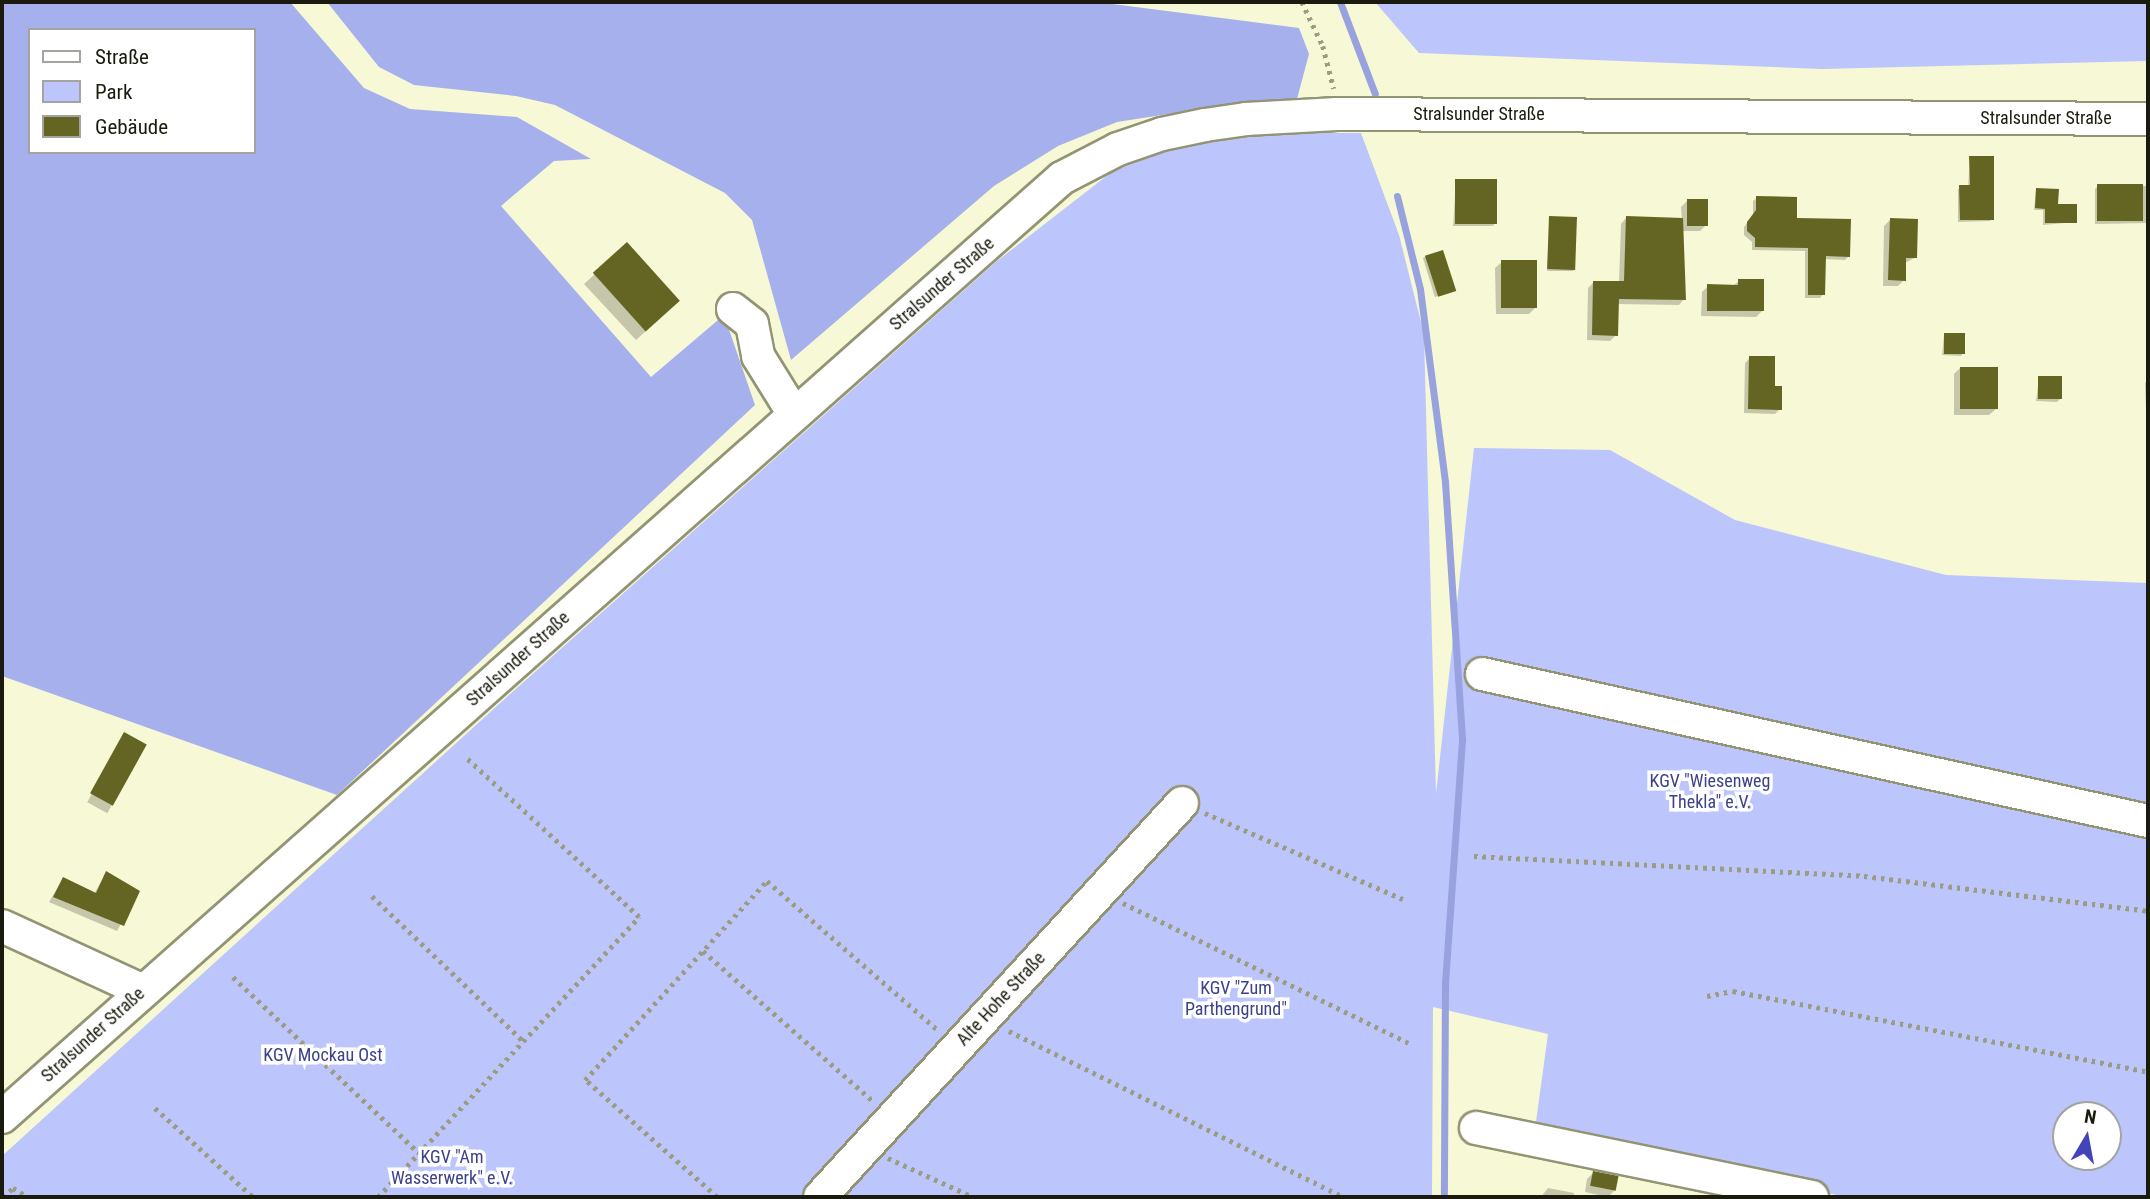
<!DOCTYPE html>
<html>
<head>
<meta charset="utf-8">
<style>
	body { margin:0 }
	#map { position:relative; width:2150px; height:1199px; overflow:hidden; background:#f7f8d5; font-family:"Roboto Condensed",sans-serif }
	div>[style] { position:absolute }
	.green>* { inset:0; background:#bcc6fc }
	.forest>* { inset:0; background:#a6b0ed }
	.shadow>* { inset:0; background:#0003; transform-origin:0 0 }
	.stream>* { height:7px; margin:-3.5px; padding:0 3.5px; transform-origin:3.5px; border-radius:3.5px; background:#98a2de }
	.building>* { inset:0; background:#646522; transform-origin:0 0 }
	.path>* { height:4.5px; margin-top:-2.25px; transform-origin:0; background:repeating-linear-gradient(90deg,#9b9c82 0 3.5px,transparent 0 8.5px) }
	.roads { filter:drop-shadow(2px 0 #929473) drop-shadow(-2px 0 #929473) drop-shadow(0 2px #929473) drop-shadow(0 -2px #929473) }
	.minor>* { height:32px; margin:-16px; padding:0 16px; transform-origin:16px; border-radius:16px; background:#fff }
	span { translate:-50% -50%; white-space:nowrap; text-align:center; line-height:1.15; -webkit-text-stroke:7px #fff; paint-order:stroke }
	.street-label { font-size:18px; color:#1a1b0e }
	.park-label { font-size:18px; color:#3c428a }
	.frame { position:absolute; inset:0; border:4px solid #1a1b0e; pointer-events:none }
	.legend { position:absolute; left:28px; top:28px; width:228px; height:126px; box-sizing:border-box; background:#fff; border:2px solid #a3a49f; margin:0; padding:9px 12px; list-style:none; font-size:21px; color:#1a1b0e }
	.legend li { display:flex; align-items:center; gap:14px; height:35px }
	.legend b { width:35px; border:2px solid #a3a49f }
	.north { position:absolute; left:2052px; top:1101px; width:70px; height:70px; box-sizing:border-box; background:#fff; border:2px solid #a3a49f; border-radius:50%; rotate:10deg; font-size:19px; font-weight:700; line-height:28px; text-align:center; color:#1a1b0e }
	.north::after { content:''; display:block; margin:auto; width:24px; height:32px; background:#4344b9; clip-path:polygon(50% 0,100% 100%,50% 72%,0 100%) }
</style>
</head>
<body>
<div id="map">
	<div class="green">
		<i style="clip-path:polygon(1375px 2px,2148px 2px,2148px 61px,1822px 69px,1419px 53px)"></i>
		<i style="clip-path:polygon(evenodd,1287px 133px,1361px 133px,1399px 235px,1424px 334px,1436px 794px,1474px 448px,1610px 450px,1735px 520px,1946px 575px,2148px 583px,2148px 1197px,1846px 1197px,1535px 1129px,1548px 1034px,1433px 1007px,1432px 1197px,2px 1197px,2px 1156px,509px 695px,997px 261px,1113px 171px,1158px 154px,1206px 142px,1287px 133px,2066px 1115px,2108px 1115px,2108px 1157px,2066px 1157px,2066px 1115px)"></i>
	</div>
	<div class="forest">
		<i style="clip-path:polygon(evenodd,2px 2px,290px 2px,364px 88px,410px 109px,517px 117px,591px 159px,554px 161px,501px 206px,651px 377px,724px 315px,755px 405px,337px 795px,2px 676px,2px 2px,30px 30px,254px 30px,254px 152px,30px 152px,30px 30px)"></i>
		<i style="clip-path:polygon(327px 2px,1097px 2px,1299px 28px,1309px 54px,1297px 99px,1252px 101px,1117px 122px,1058px 146px,994px 186px,791px 360px,752px 220px,725px 193px,555px 105px,516px 96px,414px 85px,379px 67px)"></i>
	</div>
	<div class="shadow">
		<i style="clip-path:polygon(1970px 158px,1992px 219px,1990px 221px,1958px 222px,1958px 189px,1968px 187px)"></i>
		<i style="clip-path:polygon(1456px 181px,1495px 223px,1493px 226px,1453px 226px)"></i>
		<i style="clip-path:polygon(2098px 186px,2148px 186px,2148px 223px,2095px 224px,2095px 189px)"></i>
		<i style="clip-path:polygon(2036px 190px,2057px 206px,2075px 222px,2043px 225px,2043px 210px,2034px 210px)"></i>
		<i style="clip-path:polygon(1757px 198px,1849px 256px,1845px 260px,1824px 259px,1823px 294px,1820px 298px,1805px 298px,1805px 251px,1752px 250px,1752px 242px,1744px 235px,1744px 227px,1753px 215px,1753px 201px)"></i>
		<i style="clip-path:polygon(1687px 201px,1706px 225px,1700px 231px,1682px 231px,1684px 299px,1679px 305px,1617px 304px,1616px 335px,1610px 341px,1587px 340px,1588px 288px,1594px 282px,1619px 283px,1621px 224px,1626px 218px,1682px 220px,1681px 207px)"></i>
		<i style="clip-path:polygon(1550px 218px,1575px 268px,1573px 271px,1547px 271px)"></i>
		<i style="clip-path:polygon(1890px 220px,1916px 257px,1905px 263px,1904px 280px,1898px 286px,1883px 286px,1884px 226px)"></i>
		<i style="clip-path:polygon(627px 245px,669px 310px,636px 340px,584px 284px)"></i>
		<i style="left:1442px;top:252px;width:41px;height:20px;rotate:73deg"></i>
		<i style="clip-path:polygon(1502px 262px,1535px 308px,1529px 314px,1496px 314px,1495px 268px)"></i>
		<i style="clip-path:polygon(1739px 281px,1762px 311px,1756px 317px,1701px 316px,1702px 292px,1708px 286px,1733px 286px)"></i>
		<i style="clip-path:polygon(1944px 335px,1963px 353px,1961px 356px,1942px 355px)"></i>
		<i style="clip-path:polygon(1750px 358px,1773px 387px,1780px 409px,1775px 414px,1744px 413px,1745px 363px)"></i>
		<i style="clip-path:polygon(1960px 368px,1996px 409px,1989px 415px,1954px 415px,1954px 374px)"></i>
		<i style="clip-path:polygon(2039px 378px,2060px 399px,2057px 402px,2036px 401px)"></i>
		<i style="clip-path:polygon(2148px 380px,2148px 465px,2145px 383px)"></i>
		<i style="left:125px;top:734px;width:23px;height:78px;rotate:29deg"></i>
		<i style="clip-path:polygon(106px 873px,138px 892px,117px 931px,49px 902px,63px 879px,94px 894px)"></i>
		<i style="clip-path:polygon(1593px 1173px,1614px 1191px,1608px 1197px,1585px 1192px,1587px 1179px)"></i>
		<i style="clip-path:polygon(1548px 1188px,1574px 1193px,1574px 1197px,1541px 1197px)"></i>
	</div>
	<div class="stream">
		<i style="left:1340px;top:2px;width:98px;rotate:69.2deg"></i>
		<i style="left:1397px;top:196px;width:96px;rotate:76.1deg"></i>
		<i style="left:1420px;top:289px;width:195px;rotate:82.6deg"></i>
		<i style="left:1445px;top:482px;width:259px;rotate:86.2deg"></i>
		<i style="left:1462px;top:740px;width:244px;rotate:94deg"></i>
		<i style="left:1445px;top:983px;width:214px;rotate:90.3deg"></i>
	</div>
	<div class="building">
		<i style="clip-path:polygon(1969px 156px,1994px 156px,1994px 220px,1960px 220px,1959px 185px,1970px 185px)"></i>
		<i style="left:1455px;top:179px;width:42px;height:45px"></i>
		<i style="left:2097px;top:184px;width:46px;height:37px"></i>
		<i style="clip-path:polygon(2036px 188px,2059px 189px,2058px 204px,2077px 204px,2077px 223px,2045px 223px,2045px 209px,2035px 208px)"></i>
		<i style="clip-path:polygon(1756px 196px,1797px 197px,1797px 218px,1851px 219px,1850px 257px,1826px 256px,1825px 295px,1808px 295px,1808px 248px,1755px 247px,1755px 238px,1747px 231px,1747px 222px,1756px 210px)"></i>
		<i style="left:1687px;top:199px;width:21px;height:27px"></i>
		<i style="left:1549px;top:216px;width:28px;height:53px;rotate:2deg"></i>
		<i style="clip-path:polygon(1626px 216px,1683px 218px,1686px 300px,1619px 299px,1618px 336px,1592px 335px,1593px 281px,1624px 281px)"></i>
		<i style="clip-path:polygon(1890px 218px,1918px 219px,1917px 258px,1906px 258px,1906px 281px,1888px 280px)"></i>
		<i style="left:627px;top:242px;width:79px;height:46px;rotate:48deg"></i>
		<i style="left:1443px;top:250px;width:43px;height:19px;rotate:72deg"></i>
		<i style="left:1501px;top:260px;width:36px;height:48px"></i>
		<i style="clip-path:polygon(1738px 279px,1764px 279px,1764px 311px,1707px 311px,1707px 284px,1738px 285px)"></i>
		<i style="left:1965px;top:333px;width:21px;height:21px;rotate:90deg"></i>
		<i style="clip-path:polygon(1749px 356px,1775px 356px,1775px 386px,1782px 386px,1782px 410px,1748px 409px)"></i>
		<i style="left:1960px;top:367px;width:38px;height:42px"></i>
		<i style="left:2038px;top:376px;width:24px;height:23px"></i>
		<i style="left:124px;top:732px;width:26px;height:70px;rotate:29deg"></i>
		<i style="clip-path:polygon(106px 871px,140px 891px,124px 926px,53px 897px,63px 877px,96px 893px)"></i>
		<i style="left:1593px;top:1171px;width:26px;height:15px;rotate:11deg"></i>
	</div>
	<div class="path">
		<i style="left:1302px;top:2px;width:49px;rotate:64.5deg"></i>
		<i style="left:1323px;top:46px;width:44px;rotate:75.7deg"></i>
		<i style="left:1205px;top:813px;width:216px;rotate:23.5deg"></i>
		<i style="left:1474px;top:856px;width:391px;rotate:2.9deg"></i>
		<i style="left:1864px;top:876px;width:286px;rotate:7deg"></i>
		<i style="left:372px;top:896px;width:209px;rotate:43.8deg"></i>
		<i style="left:1123px;top:903px;width:318px;rotate:26.1deg"></i>
		<i style="left:703px;top:951px;width:227px;rotate:41.4deg"></i>
		<i style="left:233px;top:977px;width:256px;rotate:43.4deg"></i>
		<i style="left:1707px;top:996px;width:26px;rotate:-11deg"></i>
		<i style="left:1733px;top:991px;width:423px;rotate:11deg"></i>
		<i style="left:1009px;top:1031px;width:373px;rotate:26.4deg"></i>
		<i style="left:155px;top:1108px;width:132px;rotate:42.2deg"></i>
		<i style="left:888px;top:1158px;width:94px;rotate:24.6deg"></i>
		<i style="left:3px;top:1197px;width:13px;rotate:-42deg"></i>
		<i style="left:13px;top:1188px;width:17px;rotate:31deg"></i>
		<i style="left:378px;top:1197px;width:383px;rotate:-47deg"></i>
		<i style="left:639px;top:917px;width:235px;rotate:-137.4deg"></i>
		<i style="left:717px;top:1197px;width:176px;rotate:-138.4deg"></i>
		<i style="left:585px;top:1080px;width:270px;rotate:-47.6deg"></i>
		<i style="left:767px;top:881px;width:227px;rotate:41.1deg"></i>
	</div>
	<div class="roads">
		<div class="minor">
			<i style="left:733px;top:309px;width:24px;rotate:38deg"></i>
			<i style="left:752px;top:324px;width:33px;rotate:79deg"></i>
			<i style="left:758px;top:356px;width:68px;rotate:58.2deg"></i>
			<i style="left:1482px;top:674px;width:682px;rotate:12.45deg"></i>
			<i style="left:2px;top:926px;width:155px;rotate:24.7deg"></i>
			<i style="left:2px;top:1117px;width:1416px;rotate:-41.54deg"></i>
			<i style="left:1062px;top:178px;width:63px;rotate:-27.4deg"></i>
			<i style="left:1118px;top:149px;width:46px;rotate:-18.8deg"></i>
			<i style="left:1162px;top:134px;width:44px;rotate:-11.8deg"></i>
			<i style="left:1205px;top:125px;width:41px;rotate:-8.3deg"></i>
			<i style="left:1246px;top:119px;width:91px;rotate:-3.1deg"></i>
			<i style="left:1337px;top:114px;width:811px;rotate:0.35deg"></i>
			<i style="left:1476px;top:1128px;width:343px;rotate:11.6deg"></i>
			<i style="left:820px;top:1197px;width:535px;rotate:-47.42deg"></i>
		</div>
	</div>
	<div class="street-label">
		<span style="left:1479px;top:114px">Stralsunder Straße</span>
		<span style="left:2046px;top:118px">Stralsunder Straße</span>
		<span style="left:942px;top:284px;rotate:-41deg">Stralsunder Straße</span>
		<span style="left:518px;top:659px;rotate:-42deg">Stralsunder Straße</span>
		<span style="left:1001px;top:999px;rotate:-47deg">Alte Hohe Straße</span>
		<span style="left:93px;top:1035px;rotate:-42deg">Stralsunder Straße</span>
	</div>
	<div class="park-label">
		<span style="left:1710px;top:792px">KGV "Wiesenweg<br>Thekla" e.V.</span>
		<span style="left:1236px;top:999px">KGV "Zum<br>Parthengrund"</span>
		<span style="left:323px;top:1055px">KGV Mockau Ost</span>
		<span style="left:452px;top:1168px">KGV "Am<br>Wasserwerk" e.V.</span>
	</div>
	<div class="frame"></div>
	<ul class="legend">
	<li><b style="height:9px;background:#fff"></b>Straße</li>
	<li><b style="height:19px;background:#bcc6fc"></b>Park</li>
	<li><b style="height:19px;background:#646522"></b>Gebäude</li>
	</ul>
	<div class="north">N</div>
</div>
</body>
</html>
